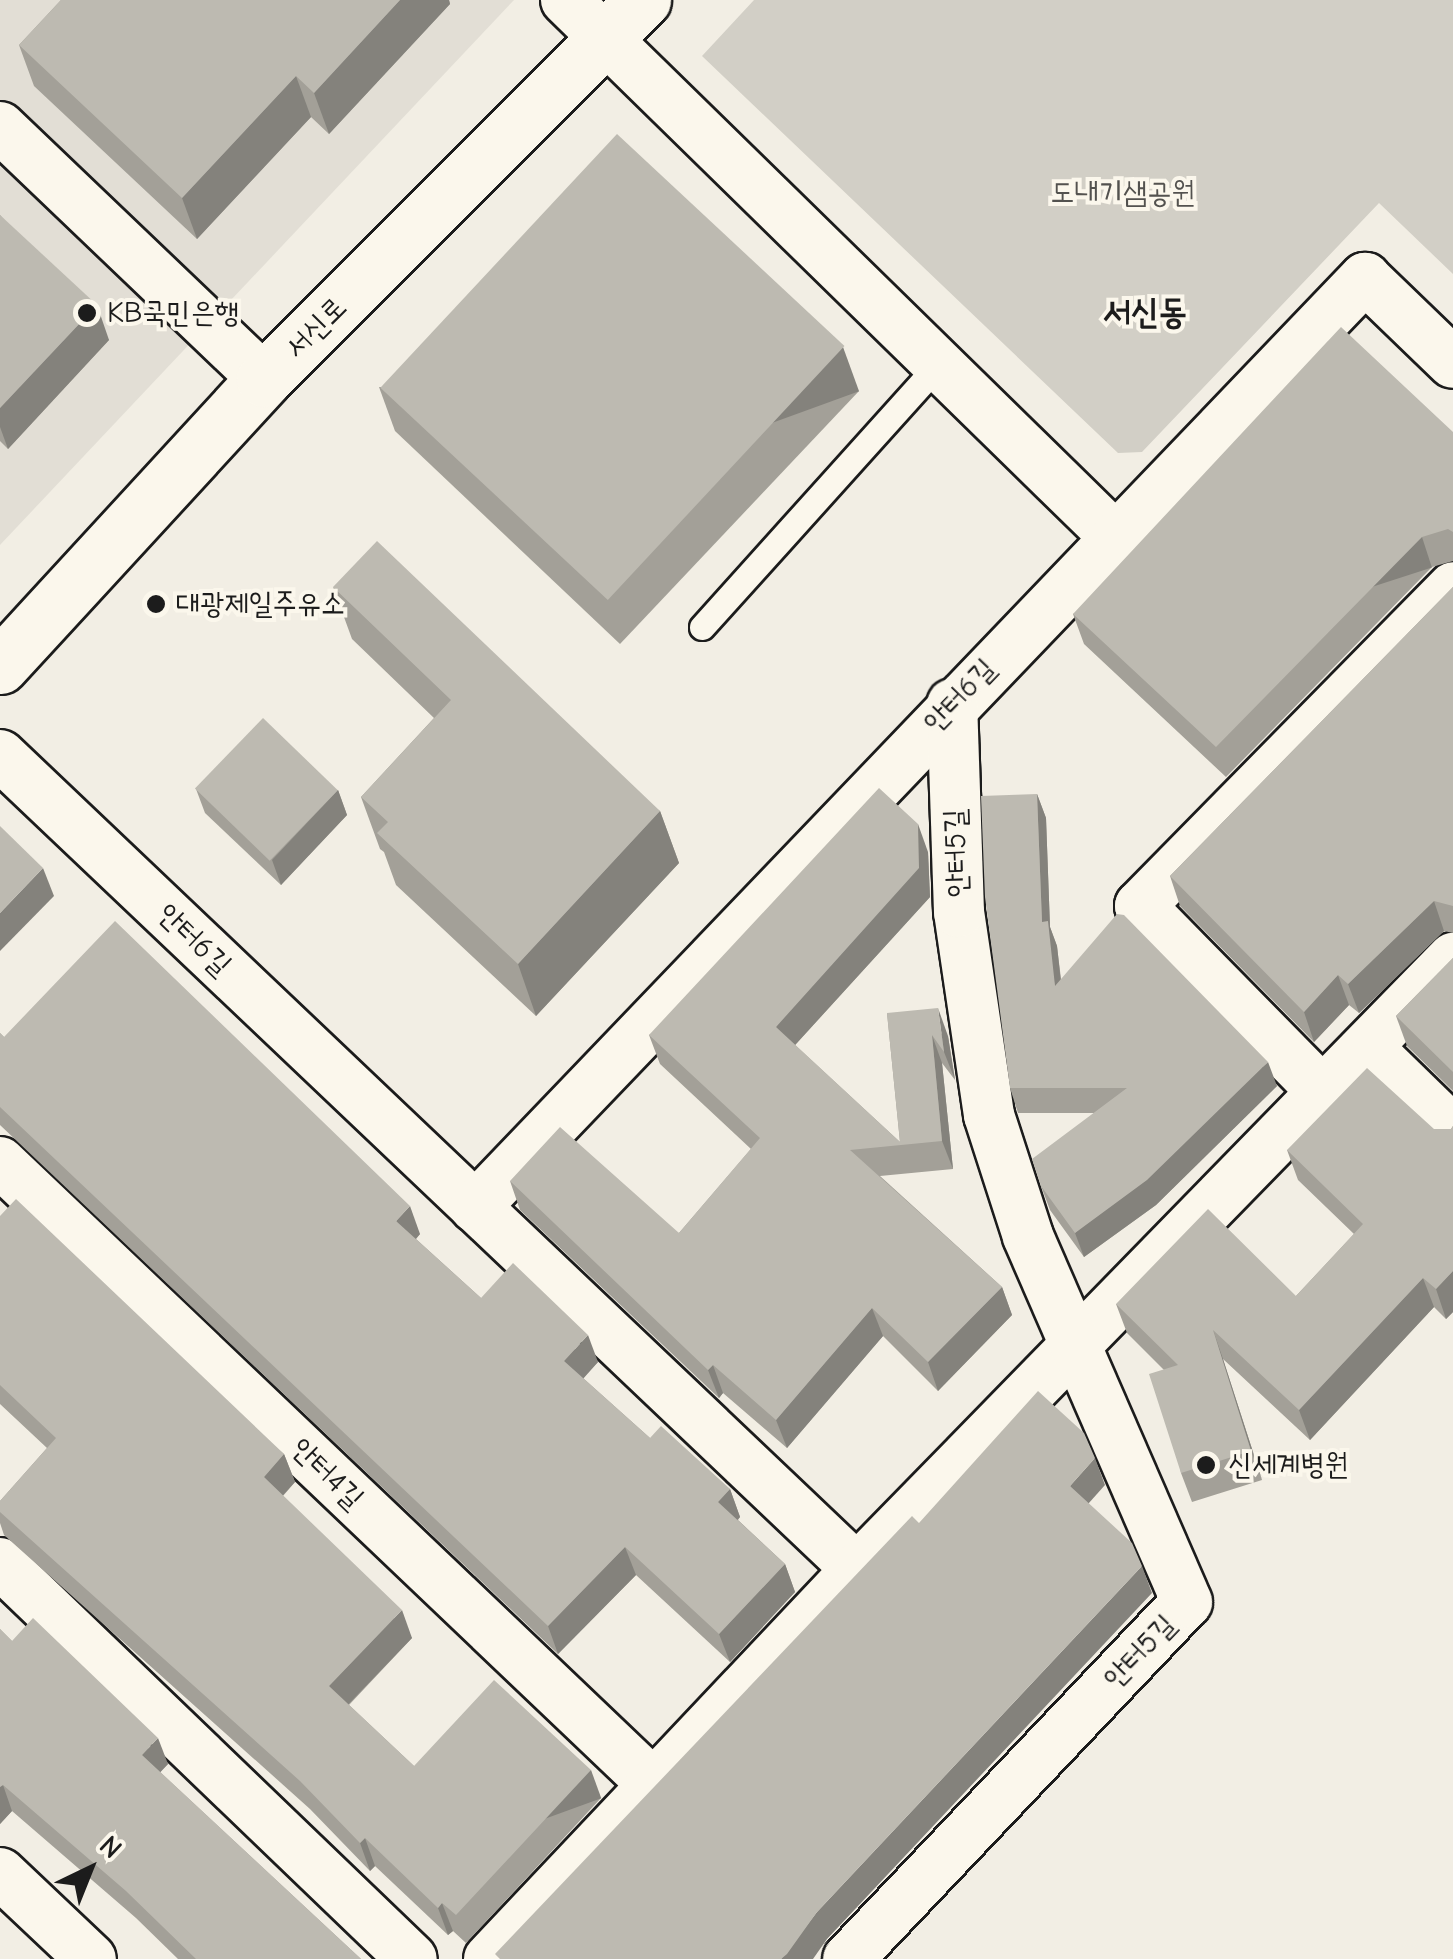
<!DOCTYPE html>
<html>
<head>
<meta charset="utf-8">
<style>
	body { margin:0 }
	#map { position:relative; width:1453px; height:1959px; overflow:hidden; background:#f2eee4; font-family:"Comic Neue","Poor Story",sans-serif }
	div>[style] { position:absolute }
	.built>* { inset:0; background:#e2ded5 }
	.green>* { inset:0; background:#d2cfc6 }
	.roads { filter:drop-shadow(2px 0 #1c1c1c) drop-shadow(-2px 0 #1c1c1c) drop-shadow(0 2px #1c1c1c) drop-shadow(0 -2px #1c1c1c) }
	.lane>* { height:25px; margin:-12.5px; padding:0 12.5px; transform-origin:12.5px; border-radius:12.5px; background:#fbf7ec }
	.street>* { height:50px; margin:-25px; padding:0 25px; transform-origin:25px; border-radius:25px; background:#fbf7ec }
	.secondary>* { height:55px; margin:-27.5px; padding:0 27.5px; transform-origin:27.5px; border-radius:27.5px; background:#fbf7ec }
	.wall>* { inset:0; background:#a3a098 }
	.shaded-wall>* { inset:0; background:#84827c; transform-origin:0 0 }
	.building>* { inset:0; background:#bdbab1; transform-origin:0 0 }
	.dots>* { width:28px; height:28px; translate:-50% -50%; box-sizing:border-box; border:5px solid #fbf7ec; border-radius:50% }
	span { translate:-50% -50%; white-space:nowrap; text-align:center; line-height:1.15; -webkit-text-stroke:8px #fbf7ec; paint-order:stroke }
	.park-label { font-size:30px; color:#53524f }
	.poi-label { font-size:30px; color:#1c1c1c }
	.left { translate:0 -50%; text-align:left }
	.street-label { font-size:30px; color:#1c1c1c }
	.quarter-label { font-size:35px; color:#1c1c1c; font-weight:700 }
	.north { position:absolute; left:40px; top:1819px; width:100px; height:100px; -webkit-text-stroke:8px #fbf7ec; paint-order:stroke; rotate:43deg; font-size:28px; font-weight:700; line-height:40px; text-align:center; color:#1c1c1c }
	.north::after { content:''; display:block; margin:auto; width:35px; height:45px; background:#1c1c1c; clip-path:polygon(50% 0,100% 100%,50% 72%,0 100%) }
</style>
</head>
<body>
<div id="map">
	<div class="built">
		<i style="clip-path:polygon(0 0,514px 0,0 545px)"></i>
	</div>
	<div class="green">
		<i style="clip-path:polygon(754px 0,1453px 0,1453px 274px,1379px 203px,1142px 452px,1118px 453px,702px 56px)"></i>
	</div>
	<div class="roads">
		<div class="lane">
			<i style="left:702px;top:627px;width:354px;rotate:-48deg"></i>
		</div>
		<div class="street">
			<i style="left:566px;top:0;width:769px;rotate:44.37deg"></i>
			<i style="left:0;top:127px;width:365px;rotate:43.7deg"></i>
			<i style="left:0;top:755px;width:1182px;rotate:43.53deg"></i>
			<i style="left:1367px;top:1047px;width:120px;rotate:44.3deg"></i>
			<i style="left:1323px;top:1092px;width:261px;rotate:-134.5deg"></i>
			<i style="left:1140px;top:906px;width:447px;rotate:-45.5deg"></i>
			<i style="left:0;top:1162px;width:903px;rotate:43.61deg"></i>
			<i style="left:475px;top:1207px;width:1287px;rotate:-46.23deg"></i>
			<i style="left:1365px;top:278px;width:122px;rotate:44deg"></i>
			<i style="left:0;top:1563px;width:571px;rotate:43.87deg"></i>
			<i style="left:0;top:1873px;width:125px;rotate:43.4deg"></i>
			<i style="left:489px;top:1959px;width:536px;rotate:-46.66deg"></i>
			<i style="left:857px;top:1569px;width:854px;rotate:-45.71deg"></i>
			<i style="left:848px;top:1959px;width:492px;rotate:-46.5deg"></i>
			<i style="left:1187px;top:1602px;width:399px;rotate:-113.5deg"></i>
			<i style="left:1028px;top:1236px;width:127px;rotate:-107.9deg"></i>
			<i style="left:989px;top:1115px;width:205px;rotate:-98.4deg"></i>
			<i style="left:959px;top:912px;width:208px;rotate:-91.9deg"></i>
		</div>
		<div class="secondary">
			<i style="left:0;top:666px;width:390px;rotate:-47.4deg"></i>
			<i style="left:264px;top:379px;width:536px;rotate:-45deg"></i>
		</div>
	</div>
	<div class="wall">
		<i style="clip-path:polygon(61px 0,449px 0,450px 4px,329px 134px,311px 117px,197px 239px,34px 86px,19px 45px)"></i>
		<i style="clip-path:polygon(0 215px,109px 340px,8px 449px,0 441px)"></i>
		<i style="clip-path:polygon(379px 387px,859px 391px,620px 644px,395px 431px)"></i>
		<i style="clip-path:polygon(1453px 432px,1453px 561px,1432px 567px,1226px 777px,1084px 644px,1073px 614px)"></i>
		<i style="clip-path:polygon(333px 587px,660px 811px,679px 863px,536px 1016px,396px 885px,384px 852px,380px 849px,361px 797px,434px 718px,352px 639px)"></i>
		<i style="clip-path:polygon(1453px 587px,1453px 933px,1444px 931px,1359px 1013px,1349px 1005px,1314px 1042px,1180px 906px,1170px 876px)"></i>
		<i style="clip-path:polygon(196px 789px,338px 790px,347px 815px,281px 885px,205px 813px)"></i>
		<i style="clip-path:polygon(1037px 794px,1046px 818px,1050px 927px,1057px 946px,1061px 979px,1277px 1086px,1156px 1205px,1084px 1257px,1050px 1210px,1041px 1186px,1094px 1113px,1018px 1113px,1010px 1088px)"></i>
		<i style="clip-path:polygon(928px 852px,930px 897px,795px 1045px,900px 1142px,887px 1013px,948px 1036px,955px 1080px,942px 1063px,953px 1169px,880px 1176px,1002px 1287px,1012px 1315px,938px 1391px,883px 1336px,787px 1448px,723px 1393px,719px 1398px,520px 1210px,510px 1181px,679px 1233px,751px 1149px,660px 1064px,649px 1035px)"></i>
		<i style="clip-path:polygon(1453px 958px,1453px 1091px,1407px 1046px,1396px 1016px)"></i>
		<i style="clip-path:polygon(0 1033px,4px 1037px,420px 1234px,416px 1239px,481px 1298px,598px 1362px,583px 1378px,650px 1438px,730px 1489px,740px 1517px,738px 1520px,785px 1564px,795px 1592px,730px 1662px,636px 1575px,558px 1654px,0 1125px)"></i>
		<i style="clip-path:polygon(1453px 1126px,1453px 1312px,1446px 1319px,1434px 1307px,1310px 1440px,1223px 1359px,1262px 1480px,1192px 1502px,1181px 1473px,1164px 1370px,1127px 1333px,1116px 1304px,1296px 1296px,1354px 1234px,1298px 1180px,1287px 1150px,1434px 1129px,1451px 1129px)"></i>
		<i style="clip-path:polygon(0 1216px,284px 1454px,295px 1482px,283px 1496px,412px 1638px,349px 1705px,414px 1766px,601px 1798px,466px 1943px,453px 1931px,448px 1935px,375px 1866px,370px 1871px,310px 1809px,4px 1535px,0 1523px,0 1501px,47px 1448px,0 1404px)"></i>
		<i style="clip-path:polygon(0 1629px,12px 1641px,168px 1764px,160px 1772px,361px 1959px,178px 1959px,136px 1918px,12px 1811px,0 1824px)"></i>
	</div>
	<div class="shaded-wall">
		<i style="clip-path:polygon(400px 0,449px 0,450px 4px,329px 134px,314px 93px)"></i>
		<i style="clip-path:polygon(296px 76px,311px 117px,197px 239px,182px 198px)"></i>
		<i style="clip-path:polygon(97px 305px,109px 340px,8px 449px,0 427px,0 408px)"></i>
		<i style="left:843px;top:347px;width:47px;height:348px;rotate:70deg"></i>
		<i style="left:1422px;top:537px;width:32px;height:294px;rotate:72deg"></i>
		<i style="clip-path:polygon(338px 790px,347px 815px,281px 885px,272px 860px)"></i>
		<i style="clip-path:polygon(1037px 794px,1046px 818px,1050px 927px,1057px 946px,1064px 1010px,1055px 986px,1042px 922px)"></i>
		<i style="clip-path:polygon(660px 811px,679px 863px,536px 1016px,518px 964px)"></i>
		<i style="clip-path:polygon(918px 824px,928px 852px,930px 897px,786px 1055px,776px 1027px)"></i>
		<i style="clip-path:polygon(43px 868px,54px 896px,0 951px,0 913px)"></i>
		<i style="clip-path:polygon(1434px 901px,1444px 931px,1359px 1013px,1348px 984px)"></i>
		<i style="clip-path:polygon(1338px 975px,1349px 1005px,1314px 1042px,1304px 1012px)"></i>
		<i style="clip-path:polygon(938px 1008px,948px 1036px,955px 1080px,944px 1052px)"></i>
		<i style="clip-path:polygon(932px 1035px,942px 1063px,953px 1169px,942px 1141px)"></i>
		<i style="clip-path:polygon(1268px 1062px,1277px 1086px,1156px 1205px,1084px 1257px,1075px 1233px)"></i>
		<i style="clip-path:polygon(410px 1206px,420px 1234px,407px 1249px,396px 1221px)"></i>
		<i style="clip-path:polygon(1453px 1271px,1453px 1312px,1446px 1319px,1436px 1289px)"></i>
		<i style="clip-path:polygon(1423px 1278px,1434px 1307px,1310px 1440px,1299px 1410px)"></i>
		<i style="clip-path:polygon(1002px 1287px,1012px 1315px,938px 1391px,928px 1362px)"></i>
		<i style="clip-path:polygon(872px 1308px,883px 1336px,787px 1448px,776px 1420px)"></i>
		<i style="clip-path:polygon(1213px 1330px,1223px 1359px,1262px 1480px,1251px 1451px)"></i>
		<i style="clip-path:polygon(588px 1335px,598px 1362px,574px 1389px,564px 1361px)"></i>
		<i style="clip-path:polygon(713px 1365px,723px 1393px,719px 1398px,708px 1370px)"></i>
		<i style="clip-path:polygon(284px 1454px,295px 1482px,274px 1505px,264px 1477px)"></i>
		<i style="clip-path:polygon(1095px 1458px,1105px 1485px,1080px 1513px,1070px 1486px)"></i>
		<i style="clip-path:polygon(730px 1489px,740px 1517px,728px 1530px,718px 1502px)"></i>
		<i style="clip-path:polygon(625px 1547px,636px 1575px,558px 1654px,548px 1626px)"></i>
		<i style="clip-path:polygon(785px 1564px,795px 1592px,730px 1662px,719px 1634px)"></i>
		<i style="clip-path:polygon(1142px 1566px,1152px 1593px,827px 1939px,813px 1959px,781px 1959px,817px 1912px)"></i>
		<i style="clip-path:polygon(402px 1610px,412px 1638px,339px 1714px,329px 1686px)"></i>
		<i style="clip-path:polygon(158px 1738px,168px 1764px,152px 1781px,142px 1755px)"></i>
		<i style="left:591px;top:1770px;width:30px;height:198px;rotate:70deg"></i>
		<i style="clip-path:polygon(3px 1785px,12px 1811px,0 1824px,0 1787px)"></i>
		<i style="clip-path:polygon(365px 1838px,375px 1866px,370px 1871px,360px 1843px)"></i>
		<i style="clip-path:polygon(442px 1903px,453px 1931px,448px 1935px,438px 1908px)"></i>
	</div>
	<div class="building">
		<i style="clip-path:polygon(61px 0,400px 0,314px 93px,296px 76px,182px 198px,19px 45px)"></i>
		<i style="left:617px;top:134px;width:311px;height:347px;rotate:43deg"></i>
		<i style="clip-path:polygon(0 215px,97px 305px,0 408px)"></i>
		<i style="clip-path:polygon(1341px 327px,1453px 432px,1453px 532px,1448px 529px,1422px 537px,1216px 747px,1073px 614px)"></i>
		<i style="clip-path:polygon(377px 541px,660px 811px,518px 964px,377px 833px,388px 822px,361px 797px,451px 700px,333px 587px)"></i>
		<i style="clip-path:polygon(1453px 587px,1453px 906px,1434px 901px,1348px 984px,1338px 975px,1304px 1012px,1170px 876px)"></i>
		<i style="left:263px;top:718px;width:104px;height:98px;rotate:44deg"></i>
		<i style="clip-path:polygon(879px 788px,918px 824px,919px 868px,776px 1027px,900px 1142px,887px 1013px,938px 1008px,944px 1052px,932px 1035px,942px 1141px,850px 1150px,1002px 1287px,928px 1362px,872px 1308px,776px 1420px,713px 1365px,708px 1370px,510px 1181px,560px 1127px,679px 1233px,760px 1138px,649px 1035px)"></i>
		<i style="clip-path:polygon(1037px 794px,1042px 922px,1048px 921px,1055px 986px,1117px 914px,1124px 915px,1268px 1062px,1147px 1180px,1075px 1233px,1041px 1186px,1032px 1159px,1127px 1088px,1010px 1088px,985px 897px,981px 796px)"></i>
		<i style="clip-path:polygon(0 826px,43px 868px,0 913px)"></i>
		<i style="clip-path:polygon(115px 921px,410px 1206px,396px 1221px,481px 1298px,513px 1263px,588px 1335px,564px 1361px,650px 1438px,661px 1426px,730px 1489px,718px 1502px,785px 1564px,719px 1634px,625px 1547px,548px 1626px,0 1107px,0 1033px,4px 1037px)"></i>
		<i style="clip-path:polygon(1453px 958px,1453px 1072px,1396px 1016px)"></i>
		<i style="clip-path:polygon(1367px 1068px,1434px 1129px,1451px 1129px,1453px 1126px,1453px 1271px,1436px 1289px,1423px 1278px,1299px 1410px,1213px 1330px,1251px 1451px,1181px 1473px,1149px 1374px,1178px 1365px,1116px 1304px,1208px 1209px,1296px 1296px,1363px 1224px,1287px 1150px)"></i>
		<i style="clip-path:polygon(16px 1199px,284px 1454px,264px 1477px,402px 1610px,329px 1686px,414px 1766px,494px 1680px,591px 1770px,456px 1915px,442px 1903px,438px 1908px,365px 1838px,360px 1843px,300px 1781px,0 1512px,0 1501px,56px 1438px,0 1385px,0 1216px)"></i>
		<i style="clip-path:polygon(1038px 1391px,1084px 1433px,1095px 1458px,1070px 1486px,1132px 1543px,1142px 1566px,817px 1912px,787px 1954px,781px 1959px,500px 1959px,495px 1954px,912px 1516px,919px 1523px)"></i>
		<i style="clip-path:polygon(33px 1618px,158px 1738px,142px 1755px,361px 1959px,196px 1959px,126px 1891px,3px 1785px,0 1787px,0 1629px,12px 1641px)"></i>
	</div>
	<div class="dots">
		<i style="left:87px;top:313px;background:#1c1c1c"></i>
		<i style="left:156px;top:604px;background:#1c1c1c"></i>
		<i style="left:1206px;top:1465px;background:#1c1c1c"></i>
	</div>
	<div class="park-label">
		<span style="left:1123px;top:193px">도내기샘공원</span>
	</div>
	<div class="poi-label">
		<span class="left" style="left:107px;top:313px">KB국민은행</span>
		<span class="left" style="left:176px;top:604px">대광제일주유소</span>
		<span class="left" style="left:1228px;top:1465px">신세계병원</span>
	</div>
	<div class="street-label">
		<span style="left:316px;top:328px;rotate:-45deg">서신로</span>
		<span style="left:960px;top:696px;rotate:-46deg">안터6길</span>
		<span style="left:957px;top:853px;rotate:-92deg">안터5길</span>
		<span style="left:194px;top:940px;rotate:44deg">안터6길</span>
		<span style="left:327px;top:1474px;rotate:44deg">안터4길</span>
		<span style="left:1140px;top:1652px;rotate:-46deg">안터5길</span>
	</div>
	<div class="quarter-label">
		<span style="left:1145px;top:312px">서신동</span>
	</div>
	<div class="north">N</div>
</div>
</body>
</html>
